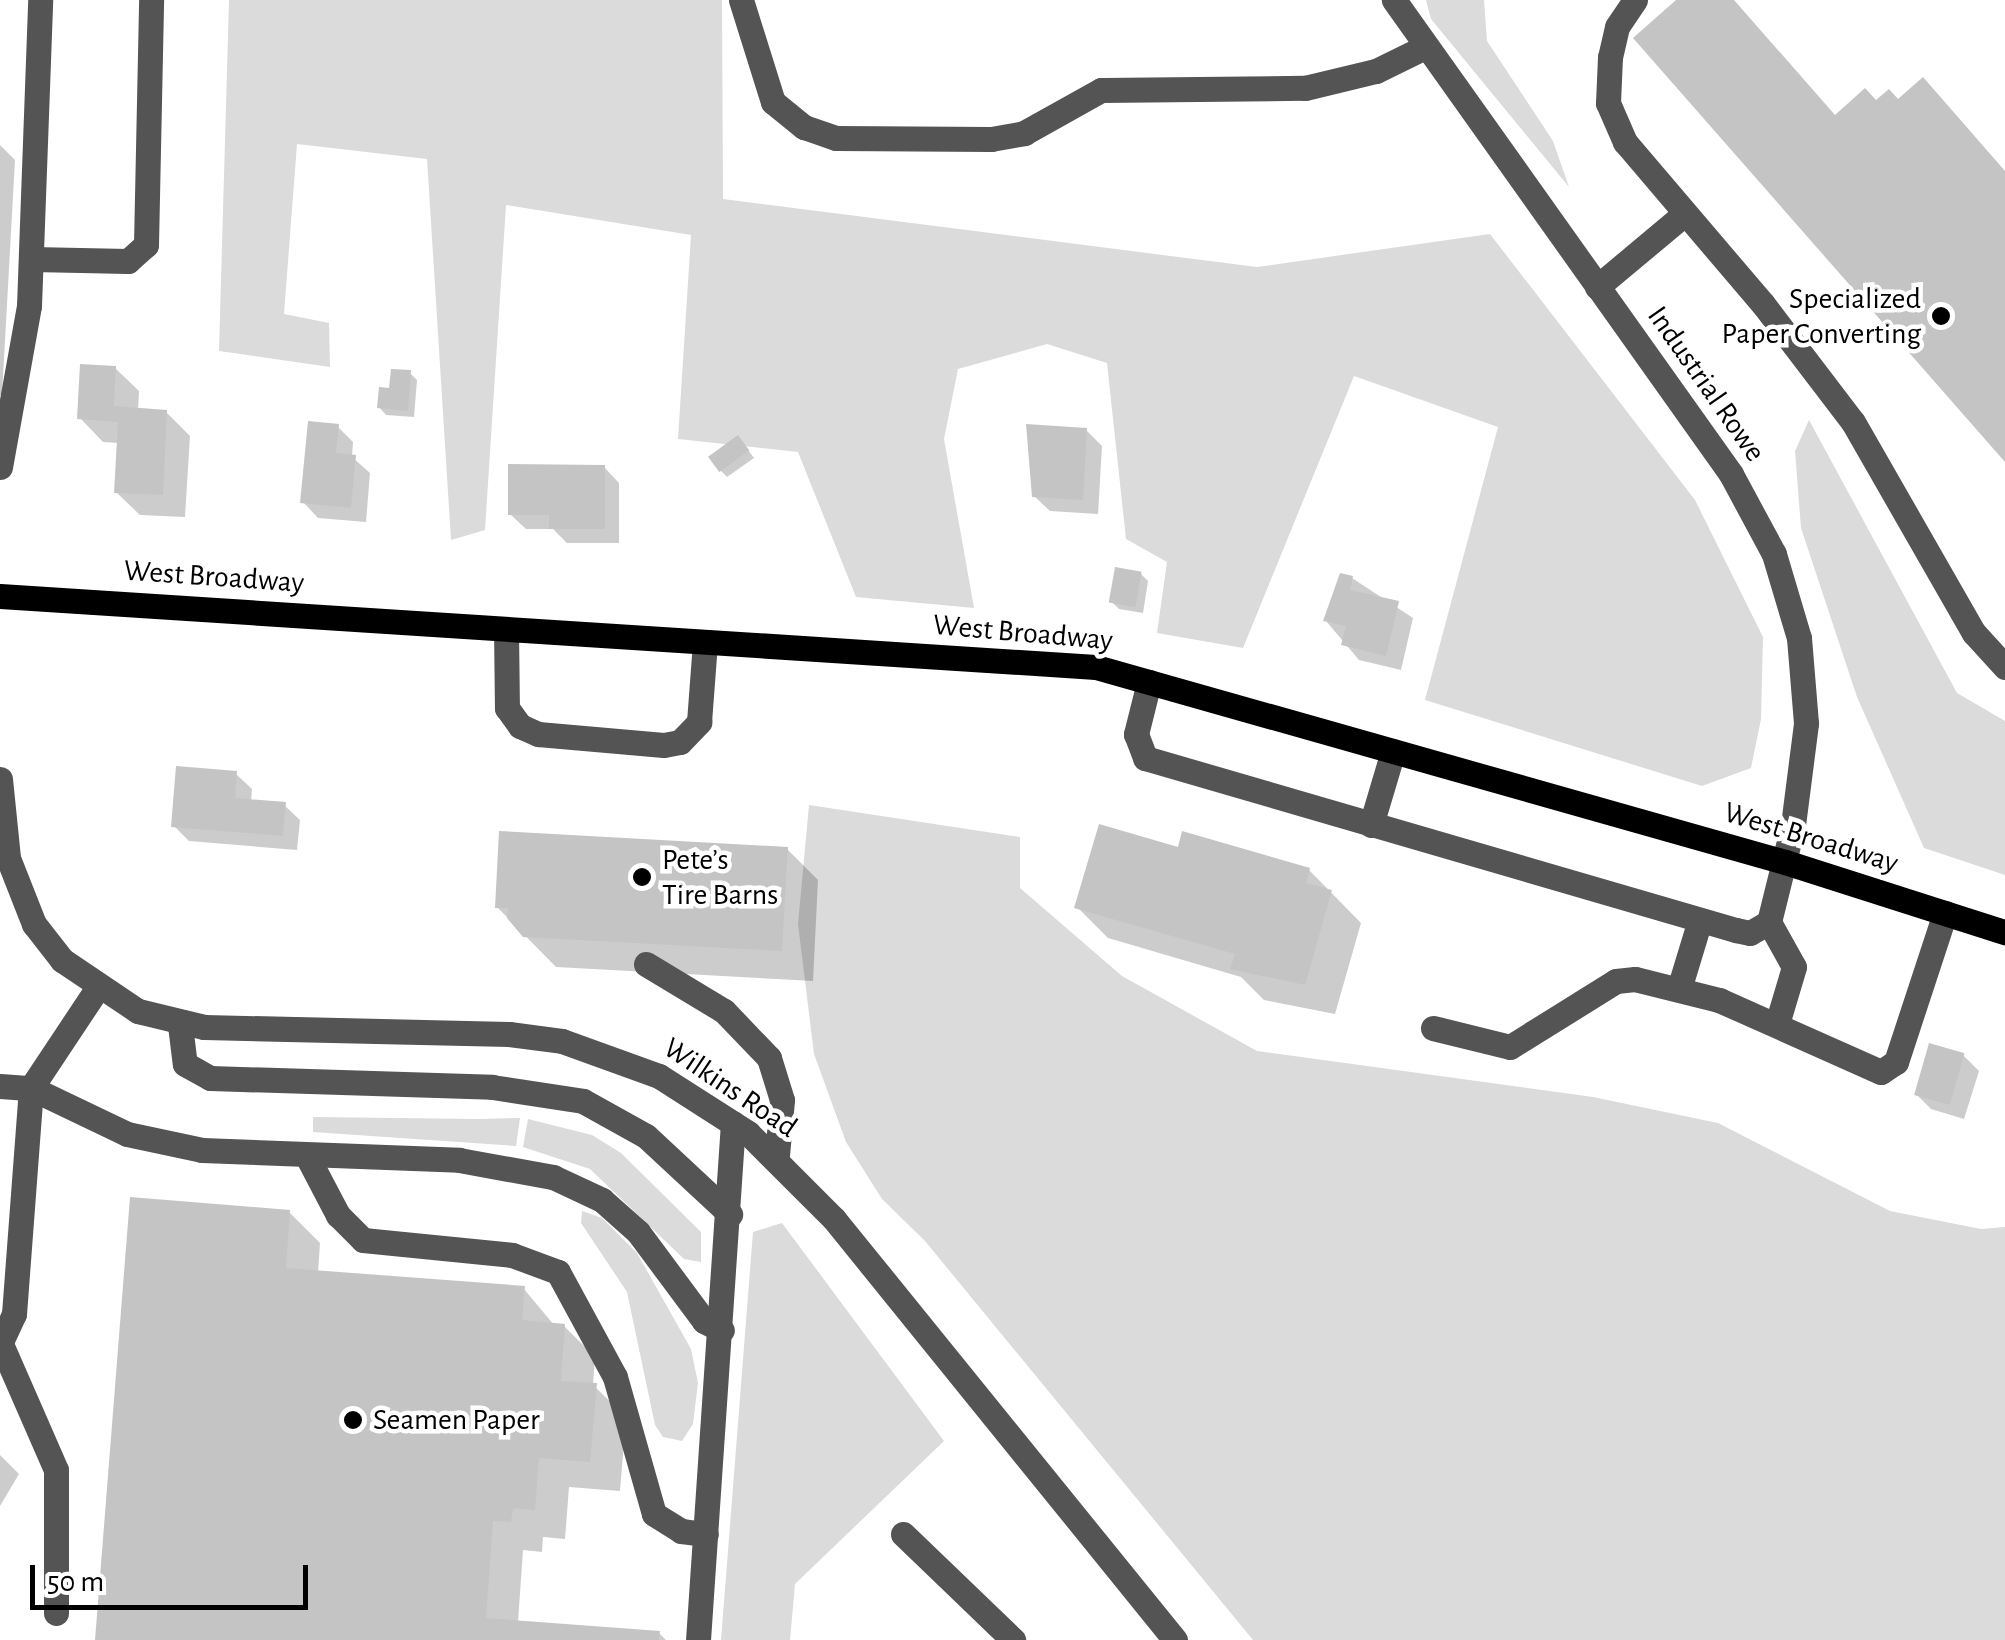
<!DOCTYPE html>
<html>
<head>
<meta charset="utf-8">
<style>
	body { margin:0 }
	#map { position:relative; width:2005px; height:1640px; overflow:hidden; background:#fff; font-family:"Alegreya Sans",sans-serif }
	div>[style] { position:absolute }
	.green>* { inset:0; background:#dbdbdb }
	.shadow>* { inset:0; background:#0003 }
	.building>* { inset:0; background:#c4c4c4; transform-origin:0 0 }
	.minor>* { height:25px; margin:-12.5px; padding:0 12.5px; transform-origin:12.5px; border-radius:12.5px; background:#545454 }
	.major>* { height:25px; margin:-12.5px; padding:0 12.5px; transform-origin:12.5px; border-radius:12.5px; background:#000 }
	.dots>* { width:28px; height:28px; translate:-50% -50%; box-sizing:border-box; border:5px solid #fff; border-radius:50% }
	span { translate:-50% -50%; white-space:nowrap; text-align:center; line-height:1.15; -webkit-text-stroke:9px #fff; paint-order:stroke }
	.poi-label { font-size:30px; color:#000 }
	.right { translate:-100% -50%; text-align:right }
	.left { translate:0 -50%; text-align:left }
	.street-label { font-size:30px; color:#000 }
	.scale { position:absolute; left:30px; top:1565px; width:278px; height:45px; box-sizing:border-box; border:5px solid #000; border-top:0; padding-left:12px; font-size:30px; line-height:35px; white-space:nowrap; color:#000; -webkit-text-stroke:8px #fff; paint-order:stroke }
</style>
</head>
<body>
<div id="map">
	<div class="green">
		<i style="clip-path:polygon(229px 0,722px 0,723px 199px,1257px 267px,1490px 234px,1695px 500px,1763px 637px,1761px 719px,1751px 768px,1702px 786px,1425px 700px,1498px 427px,1354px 376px,1243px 648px,1157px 633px,1167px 562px,1126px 539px,1107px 363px,1047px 344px,958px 369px,944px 439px,974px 608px,856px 597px,798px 452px,678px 439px,691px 235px,506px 205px,485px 530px,451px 540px,427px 159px,297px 144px,284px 314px,329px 323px,330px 367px,219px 351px)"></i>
		<i style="clip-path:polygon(1426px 0,1484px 0,1487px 41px,1553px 141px,1569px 187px,1431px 19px)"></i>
		<i style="clip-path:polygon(1809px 420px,1957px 693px,2005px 721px,2005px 875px,1924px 848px,1857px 697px,1801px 528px,1795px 451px)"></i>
		<i style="clip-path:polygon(809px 805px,1020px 837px,1020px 888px,1122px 976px,1257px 1051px,1593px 1097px,1718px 1123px,1890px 1211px,1981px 1229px,2005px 1227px,2005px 1640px,1253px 1640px,925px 1241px,882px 1199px,846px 1142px,814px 1054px,798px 924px)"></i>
		<i style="clip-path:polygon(313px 1117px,476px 1119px,520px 1118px,516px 1146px,313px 1132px)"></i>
		<i style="clip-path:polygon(528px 1119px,592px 1135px,621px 1153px,701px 1232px,701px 1262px,684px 1259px,590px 1169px,523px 1147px)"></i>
		<i style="clip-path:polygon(582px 1211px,602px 1218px,637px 1253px,691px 1349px,698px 1383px,693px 1424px,682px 1441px,663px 1437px,655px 1425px,627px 1292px,581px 1223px)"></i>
		<i style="clip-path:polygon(782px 1223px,944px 1441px,795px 1584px,790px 1640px,721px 1640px,753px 1232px)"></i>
	</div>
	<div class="shadow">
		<i style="clip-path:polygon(0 145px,15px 160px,2px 395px,0 395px)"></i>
		<i style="clip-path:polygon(115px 368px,139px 391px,138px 410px,166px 412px,190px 436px,185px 517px,140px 515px,116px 492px,119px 443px,103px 442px,80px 418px)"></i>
		<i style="clip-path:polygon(410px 373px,417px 380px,414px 417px,386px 415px,379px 407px)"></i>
		<i style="clip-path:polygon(338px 427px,353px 442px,352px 457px,370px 473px,366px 522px,318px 518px,303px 502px)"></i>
		<i style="clip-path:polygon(1029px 427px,1086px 430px,1102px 446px,1098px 514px,1050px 511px,1034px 496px)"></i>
		<i style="clip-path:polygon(745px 446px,754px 458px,727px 477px,720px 470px)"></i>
		<i style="clip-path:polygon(604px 467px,619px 483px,619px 543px,567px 543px,553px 529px,526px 529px,510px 514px)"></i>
		<i style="clip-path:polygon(1141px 574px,1148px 581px,1143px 613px,1119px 609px,1112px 602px)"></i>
		<i style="clip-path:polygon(1352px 578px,1413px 618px,1401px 670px,1359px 660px,1326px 621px)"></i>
		<i style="clip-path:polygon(236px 774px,252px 789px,251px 802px,284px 805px,300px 820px,297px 850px,189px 841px,174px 826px)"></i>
		<i style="clip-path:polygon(787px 849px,818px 880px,813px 981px,556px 967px,497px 907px)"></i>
		<i style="clip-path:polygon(1179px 850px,1309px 870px,1361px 923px,1335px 1014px,1264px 1000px,1241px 977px,1108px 938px,1077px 907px)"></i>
		<i style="clip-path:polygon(1963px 1055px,1979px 1071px,1964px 1119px,1931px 1109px,1916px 1094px)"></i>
		<i style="clip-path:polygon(289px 1212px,320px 1243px,318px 1273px,524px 1289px,554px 1325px,564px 1326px,595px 1357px,593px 1385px,626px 1417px,620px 1491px,569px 1487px,565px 1539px,543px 1537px,542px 1552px,523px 1550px,518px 1622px,659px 1633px,666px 1640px,98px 1640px)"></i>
		<i style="clip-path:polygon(0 1455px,19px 1474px,0 1506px)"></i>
	</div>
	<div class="building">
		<i style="clip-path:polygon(1676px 0,1734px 0,1835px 115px,1865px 88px,1876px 100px,1889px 89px,1898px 99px,1923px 77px,2005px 171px,2005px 462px,1633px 38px)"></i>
		<i style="clip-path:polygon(80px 364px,116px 366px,114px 406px,167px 410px,163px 495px,114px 493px,118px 422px,77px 419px)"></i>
		<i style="clip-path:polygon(391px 369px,411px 370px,408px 411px,377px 408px,379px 387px,389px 388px)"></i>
		<i style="clip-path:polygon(308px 421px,339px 424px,336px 453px,356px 455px,351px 508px,300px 503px)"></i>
		<i style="clip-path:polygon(1026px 424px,1087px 428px,1083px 500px,1032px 497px)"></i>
		<i style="left:738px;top:435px;width:19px;height:37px;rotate:54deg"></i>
		<i style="clip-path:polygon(508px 464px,605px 465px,605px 529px,549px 529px,549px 515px,508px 515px)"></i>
		<i style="left:1115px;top:567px;width:27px;height:36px;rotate:10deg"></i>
		<i style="clip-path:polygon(1340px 573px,1353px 576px,1350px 590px,1399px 601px,1386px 656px,1341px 645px,1346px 626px,1323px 621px)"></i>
		<i style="clip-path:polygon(176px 766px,237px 771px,235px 798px,286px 802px,283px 836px,171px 827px)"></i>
		<i style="clip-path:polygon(1099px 824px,1178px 847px,1182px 831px,1310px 868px,1306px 883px,1332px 890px,1305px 985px,1230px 969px,1235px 954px,1074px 908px)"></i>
		<i style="clip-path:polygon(499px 831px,788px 847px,782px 951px,523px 937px,507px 918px,508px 908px,495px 908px)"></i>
		<i style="left:1929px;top:1043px;width:37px;height:54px;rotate:16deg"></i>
		<i style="clip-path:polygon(130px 1197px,290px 1210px,286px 1268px,525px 1286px,522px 1320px,565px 1324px,561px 1381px,597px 1383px,590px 1462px,539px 1458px,535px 1510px,513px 1508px,511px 1522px,493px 1521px,486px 1618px,660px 1631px,659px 1640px,95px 1640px)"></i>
	</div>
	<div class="minor">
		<i style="left:741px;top:0;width:107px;rotate:72.6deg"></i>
		<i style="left:773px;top:102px;width:40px;rotate:39deg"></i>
		<i style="left:804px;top:127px;width:34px;rotate:19deg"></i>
		<i style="left:836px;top:138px;width:155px;rotate:0.4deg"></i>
		<i style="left:991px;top:139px;width:34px;rotate:-10deg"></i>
		<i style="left:1024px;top:133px;width:88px;rotate:-29.2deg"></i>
		<i style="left:1101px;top:90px;width:204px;rotate:-0.6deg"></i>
		<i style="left:1305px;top:88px;width:73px;rotate:-13.5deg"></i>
		<i style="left:1376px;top:71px;width:55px;rotate:-26.1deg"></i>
		<i style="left:1635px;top:0;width:32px;rotate:124deg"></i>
		<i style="left:1617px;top:27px;width:31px;rotate:103deg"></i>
		<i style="left:1610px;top:57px;width:46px;rotate:92.5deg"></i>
		<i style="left:1608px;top:103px;width:43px;rotate:66.4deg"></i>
		<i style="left:1625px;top:142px;width:213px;rotate:49.6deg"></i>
		<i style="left:1763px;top:304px;width:148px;rotate:52.7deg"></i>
		<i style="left:1853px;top:422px;width:243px;rotate:60.2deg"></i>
		<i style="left:1974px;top:633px;width:46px;rotate:47.6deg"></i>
		<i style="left:32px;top:259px;width:96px;rotate:1.2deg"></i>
		<i style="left:128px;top:261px;width:24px;rotate:-42deg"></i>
		<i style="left:146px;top:245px;width:245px;rotate:-88.8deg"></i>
		<i style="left:1597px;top:287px;width:112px;rotate:-39.9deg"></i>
		<i style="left:0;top:467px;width:164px;rotate:-79.8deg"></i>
		<i style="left:29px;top:306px;width:306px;rotate:-87.9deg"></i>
		<i style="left:506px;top:629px;width:79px;rotate:89.3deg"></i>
		<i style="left:507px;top:708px;width:22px;rotate:54deg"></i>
		<i style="left:520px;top:726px;width:20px;rotate:24deg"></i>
		<i style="left:538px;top:734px;width:126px;rotate:5deg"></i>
		<i style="left:664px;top:745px;width:16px;rotate:-11deg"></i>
		<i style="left:680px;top:742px;width:28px;rotate:-46deg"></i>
		<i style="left:699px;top:722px;width:80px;rotate:-85.7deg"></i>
		<i style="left:1149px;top:682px;width:54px;rotate:104deg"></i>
		<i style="left:1136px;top:734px;width:26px;rotate:69deg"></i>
		<i style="left:1145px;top:758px;width:616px;rotate:16.23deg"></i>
		<i style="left:1736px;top:930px;width:14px;rotate:12deg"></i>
		<i style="left:1750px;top:933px;width:22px;rotate:-30deg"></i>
		<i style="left:1769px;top:922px;width:100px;rotate:-76.1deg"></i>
		<i style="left:1793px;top:825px;width:103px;rotate:-82.7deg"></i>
		<i style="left:1806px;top:723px;width:85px;rotate:-94.7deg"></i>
		<i style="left:1799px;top:638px;width:88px;rotate:-106.6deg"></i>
		<i style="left:1774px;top:554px;width:91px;rotate:-118.3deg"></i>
		<i style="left:1731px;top:474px;width:582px;rotate:-125.41deg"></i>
		<i style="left:0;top:779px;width:79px;rotate:84.2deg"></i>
		<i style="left:8px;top:858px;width:71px;rotate:68.5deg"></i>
		<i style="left:34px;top:924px;width:46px;rotate:52.1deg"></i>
		<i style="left:62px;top:960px;width:92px;rotate:33.9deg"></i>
		<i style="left:138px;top:1011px;width:68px;rotate:13.6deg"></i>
		<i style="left:204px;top:1027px;width:305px;rotate:1.3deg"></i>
		<i style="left:509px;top:1034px;width:53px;rotate:7.5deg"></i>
		<i style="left:562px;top:1041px;width:103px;rotate:19.8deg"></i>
		<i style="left:659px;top:1076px;width:106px;rotate:32.6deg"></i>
		<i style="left:748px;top:1133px;width:122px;rotate:45deg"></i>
		<i style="left:834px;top:1219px;width:542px;rotate:50.99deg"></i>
		<i style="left:1371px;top:825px;width:77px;rotate:-73.4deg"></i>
		<i style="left:1769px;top:922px;width:51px;rotate:60.9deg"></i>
		<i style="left:1794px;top:967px;width:59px;rotate:106.6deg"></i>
		<i style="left:646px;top:964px;width:91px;rotate:31.1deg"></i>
		<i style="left:724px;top:1011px;width:65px;rotate:46.2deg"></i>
		<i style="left:769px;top:1058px;width:44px;rotate:72.8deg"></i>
		<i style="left:782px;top:1100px;width:55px;rotate:95.2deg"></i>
		<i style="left:1679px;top:989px;width:72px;rotate:-73.1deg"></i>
		<i style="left:180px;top:1025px;width:39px;rotate:83deg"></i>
		<i style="left:185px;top:1064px;width:29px;rotate:29deg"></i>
		<i style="left:210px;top:1078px;width:282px;rotate:1.8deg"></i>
		<i style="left:492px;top:1087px;width:92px;rotate:8.7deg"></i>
		<i style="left:583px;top:1101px;width:72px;rotate:29.1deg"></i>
		<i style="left:646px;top:1136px;width:115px;rotate:42.9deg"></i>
		<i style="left:1433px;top:1028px;width:79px;rotate:13.9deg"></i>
		<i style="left:1510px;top:1047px;width:125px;rotate:-31.9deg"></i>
		<i style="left:1616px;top:981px;width:19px;rotate:-6deg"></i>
		<i style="left:1635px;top:979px;width:87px;rotate:14deg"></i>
		<i style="left:1719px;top:1000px;width:177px;rotate:24deg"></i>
		<i style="left:1881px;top:1072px;width:18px;rotate:-34deg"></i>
		<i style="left:1896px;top:1062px;width:157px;rotate:-71.8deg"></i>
		<i style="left:0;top:1086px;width:31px;rotate:4deg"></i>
		<i style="left:31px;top:1088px;width:106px;rotate:25.6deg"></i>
		<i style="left:127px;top:1134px;width:77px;rotate:12deg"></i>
		<i style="left:202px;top:1150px;width:257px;rotate:2.2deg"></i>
		<i style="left:459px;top:1160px;width:96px;rotate:10.3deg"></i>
		<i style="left:553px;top:1177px;width:54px;rotate:25.1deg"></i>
		<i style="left:602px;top:1200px;width:48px;rotate:41.6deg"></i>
		<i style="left:638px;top:1232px;width:111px;rotate:53.4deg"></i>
		<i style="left:704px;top:1321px;width:20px;rotate:27deg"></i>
		<i style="left:307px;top:1156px;width:67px;rotate:62.3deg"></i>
		<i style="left:338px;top:1215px;width:35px;rotate:45deg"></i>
		<i style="left:363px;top:1240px;width:150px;rotate:5.7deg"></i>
		<i style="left:512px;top:1255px;width:49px;rotate:20.3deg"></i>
		<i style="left:558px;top:1272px;width:119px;rotate:61.5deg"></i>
		<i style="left:615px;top:1377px;width:142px;rotate:74.1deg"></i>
		<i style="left:654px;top:1514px;width:32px;rotate:32deg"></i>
		<i style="left:681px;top:1531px;width:25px;rotate:7deg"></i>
		<i style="left:0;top:1344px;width:33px;rotate:-65deg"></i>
		<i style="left:14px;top:1314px;width:227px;rotate:-85.7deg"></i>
		<i style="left:31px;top:1088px;width:121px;rotate:-56.4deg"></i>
		<i style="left:1px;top:1344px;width:137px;rotate:66.4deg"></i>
		<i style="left:56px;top:1470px;width:143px;rotate:90deg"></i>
		<i style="left:903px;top:1534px;width:153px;rotate:43.9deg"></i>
		<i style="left:698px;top:1640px;width:518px;rotate:-86.13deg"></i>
	</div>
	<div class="major">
		<i style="left:0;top:596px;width:1098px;rotate:3.71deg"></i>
		<i style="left:1096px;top:667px;width:716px;rotate:15.8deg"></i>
		<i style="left:1785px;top:862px;width:231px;rotate:17.7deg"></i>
	</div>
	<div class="dots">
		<i style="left:1941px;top:316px;background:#000"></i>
		<i style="left:642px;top:877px;background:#000"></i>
		<i style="left:353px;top:1420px;background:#000"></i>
	</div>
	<div class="poi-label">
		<span class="right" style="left:1921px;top:316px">Specialized<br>Paper Converting</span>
		<span class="left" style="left:662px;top:877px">Pete’s<br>Tire Barns</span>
		<span class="left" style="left:373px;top:1420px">Seamen Paper</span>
	</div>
	<div class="street-label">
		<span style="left:1706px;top:384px;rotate:55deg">Industrial Rowe</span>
		<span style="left:214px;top:577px;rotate:4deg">West Broadway</span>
		<span style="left:1023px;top:633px;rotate:5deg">West Broadway</span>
		<span style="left:1811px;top:838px;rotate:17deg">West Broadway</span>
		<span style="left:730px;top:1088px;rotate:34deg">Wilkins Road</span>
	</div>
	<div class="scale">50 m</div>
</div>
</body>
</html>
